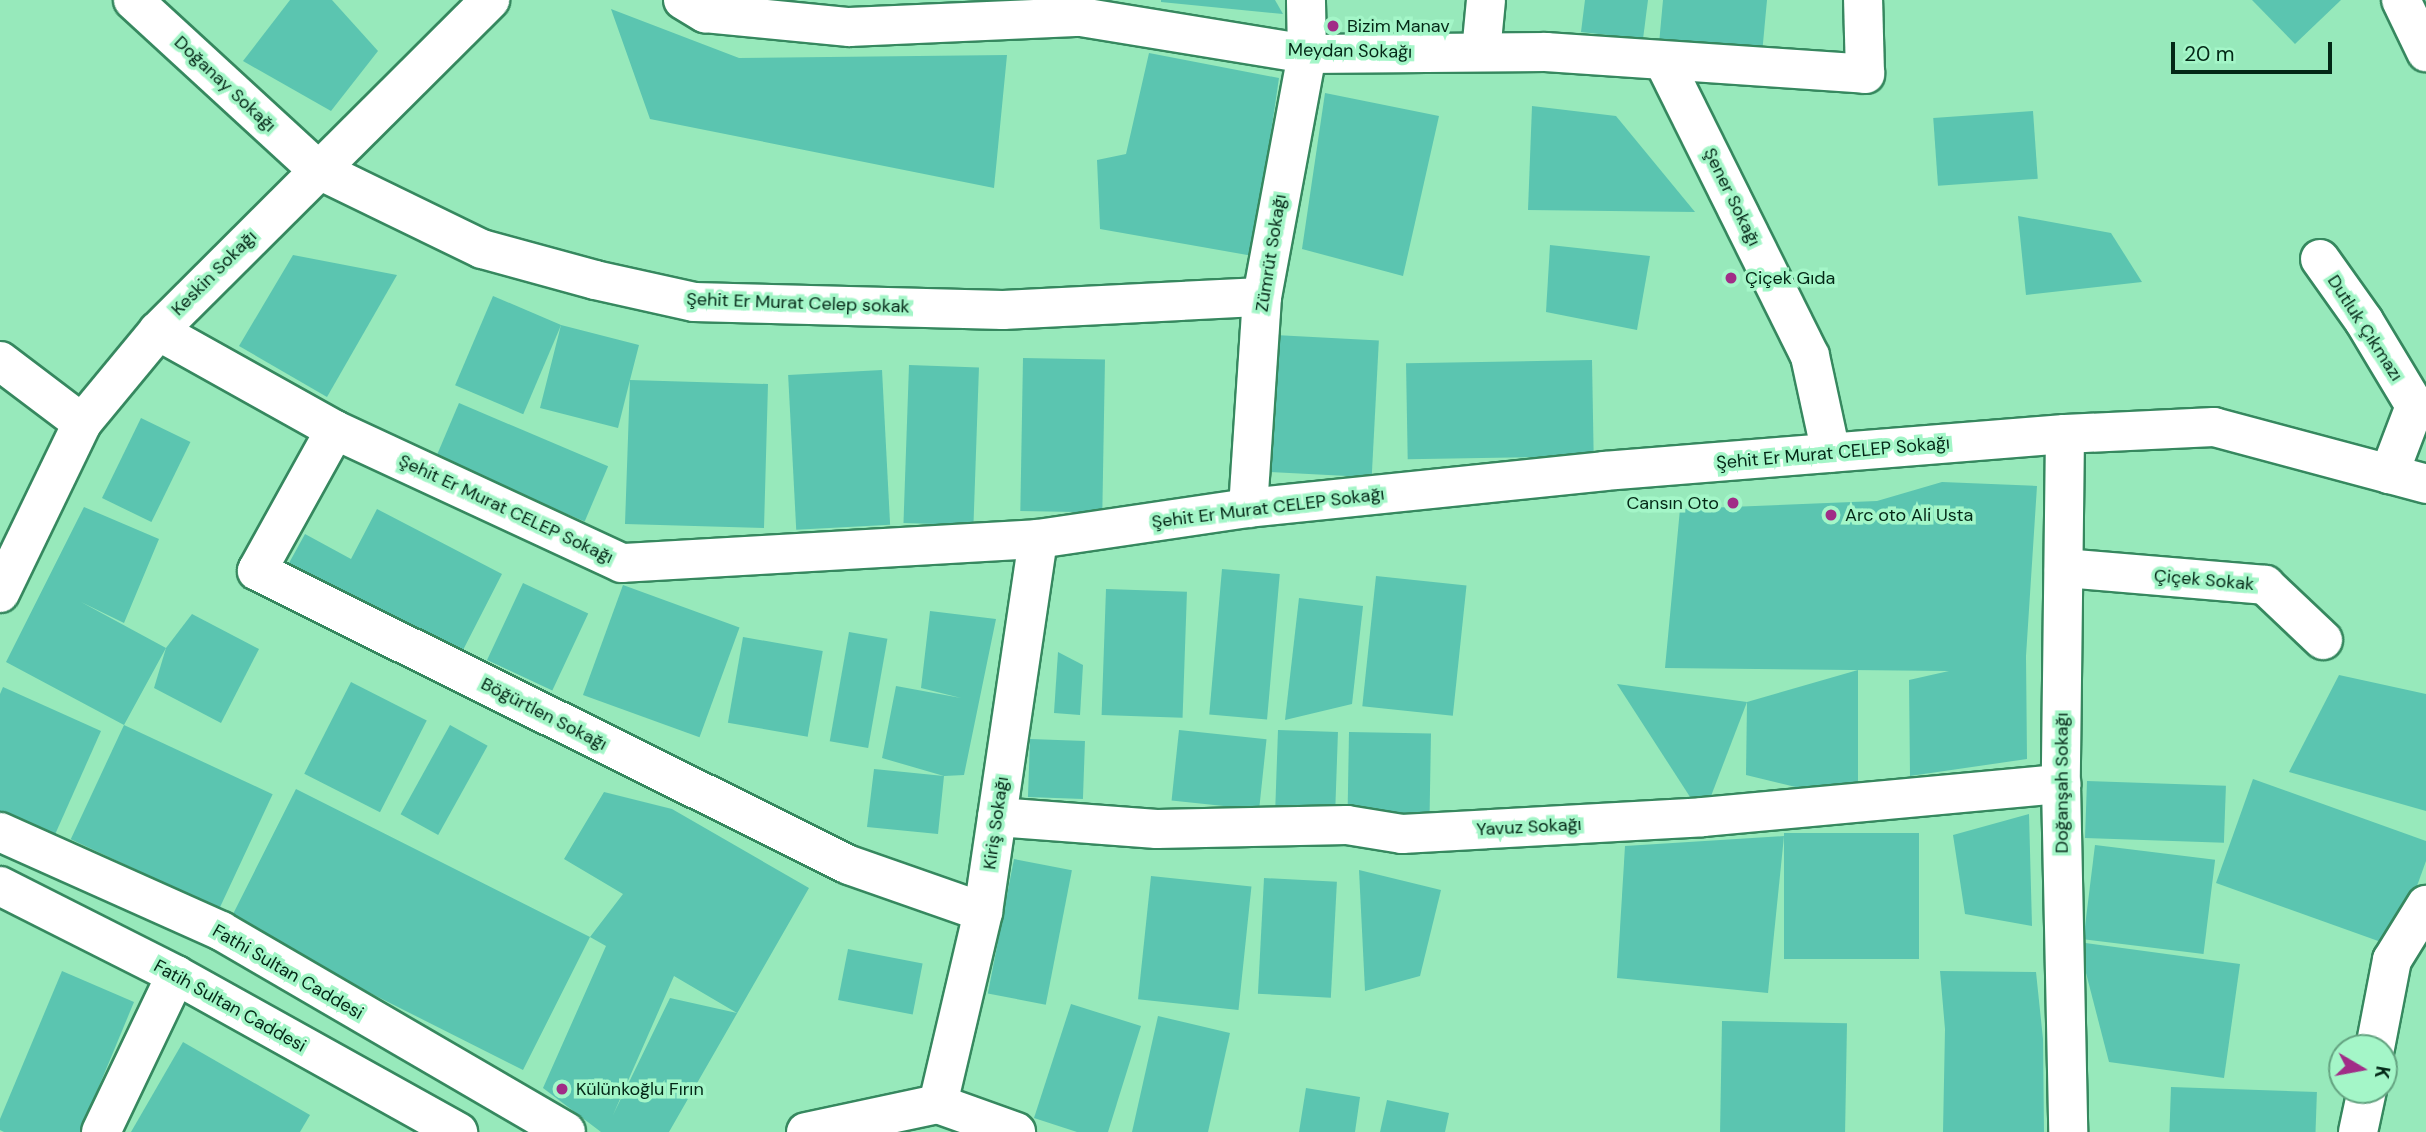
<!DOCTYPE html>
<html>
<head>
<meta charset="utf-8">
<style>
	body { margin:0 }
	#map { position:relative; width:2426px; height:1132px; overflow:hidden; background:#97e9bb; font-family:"DM Sans",sans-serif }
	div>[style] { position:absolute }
	.building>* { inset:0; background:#5bc5b0; transform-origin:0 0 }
	.roads { filter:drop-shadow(2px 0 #36885f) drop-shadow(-2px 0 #36885f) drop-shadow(0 2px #36885f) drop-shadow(0 -2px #36885f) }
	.minor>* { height:38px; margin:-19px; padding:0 19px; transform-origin:19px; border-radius:19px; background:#fff }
	.dots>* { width:19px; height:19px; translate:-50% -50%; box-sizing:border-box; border:4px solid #a4f6c8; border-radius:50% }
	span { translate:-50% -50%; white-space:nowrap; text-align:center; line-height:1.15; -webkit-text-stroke:7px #a4f6c8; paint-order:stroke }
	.poi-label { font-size:18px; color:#032716 }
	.left { translate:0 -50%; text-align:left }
	.right { translate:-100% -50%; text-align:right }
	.street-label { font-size:18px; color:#032716 }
	.north { position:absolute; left:2328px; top:1034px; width:70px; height:70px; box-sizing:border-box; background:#a4f6c8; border:2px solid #64a381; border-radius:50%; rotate:100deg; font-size:19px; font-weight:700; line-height:28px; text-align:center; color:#032716 }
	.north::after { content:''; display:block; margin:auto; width:24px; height:32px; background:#a12d87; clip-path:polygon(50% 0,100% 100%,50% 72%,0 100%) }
	.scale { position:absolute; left:2171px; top:42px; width:161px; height:32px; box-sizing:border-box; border:4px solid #032716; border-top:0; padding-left:9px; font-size:21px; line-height:24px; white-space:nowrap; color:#032716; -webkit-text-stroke:5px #a4f6c8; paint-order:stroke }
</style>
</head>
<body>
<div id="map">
	<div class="building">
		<i style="clip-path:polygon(290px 0,332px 0,378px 51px,331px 111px,243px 61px)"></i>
		<i style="clip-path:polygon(1161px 0,1275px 0,1283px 14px,1161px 2px)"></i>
		<i style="clip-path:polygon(1585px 0,1648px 0,1643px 39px,1581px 32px)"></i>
		<i style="clip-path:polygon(1663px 0,1767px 0,1762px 54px,1659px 44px)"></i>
		<i style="clip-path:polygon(2252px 0,2341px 0,2295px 44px)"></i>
		<i style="clip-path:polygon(611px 9px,739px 58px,1007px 55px,994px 188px,650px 119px)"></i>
		<i style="clip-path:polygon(1149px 53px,1279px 78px,1253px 256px,1100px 229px,1097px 160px,1126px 154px)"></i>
		<i style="clip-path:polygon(1325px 93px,1439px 116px,1403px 276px,1302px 249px)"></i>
		<i style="clip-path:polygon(1532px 106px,1616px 116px,1695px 212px,1528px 210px)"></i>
		<i style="left:2033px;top:111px;width:68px;height:100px;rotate:86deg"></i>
		<i style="clip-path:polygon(2018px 216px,2111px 233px,2142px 282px,2026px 295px)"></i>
		<i style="clip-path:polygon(1550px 245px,1650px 256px,1637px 330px,1546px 312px)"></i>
		<i style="clip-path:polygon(293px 255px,397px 275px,327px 397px,239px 346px)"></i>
		<i style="left:493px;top:296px;width:74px;height:97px;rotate:23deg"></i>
		<i style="clip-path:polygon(561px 325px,639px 345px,630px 380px,768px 384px,764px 528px,625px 524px,630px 380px,618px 428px,540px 408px)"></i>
		<i style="left:1275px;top:335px;width:104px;height:137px;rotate:3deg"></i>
		<i style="left:1023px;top:358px;width:82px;height:153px;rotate:1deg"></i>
		<i style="left:1592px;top:360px;width:96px;height:186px;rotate:89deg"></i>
		<i style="left:909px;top:365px;width:70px;height:158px;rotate:2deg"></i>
		<i style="left:882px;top:370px;width:155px;height:94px;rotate:87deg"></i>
		<i style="left:459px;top:403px;width:162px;height:60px;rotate:23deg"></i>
		<i style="left:141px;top:418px;width:55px;height:89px;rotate:26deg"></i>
		<i style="clip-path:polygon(1942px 482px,2037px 486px,2026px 656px,2027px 759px,1910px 776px,1909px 680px,1949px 671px,1665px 668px,1680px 509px,1877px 501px)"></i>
		<i style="clip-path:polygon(84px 507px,159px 539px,124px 623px,81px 602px,166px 648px,124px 725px,6px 662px)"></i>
		<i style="clip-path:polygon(377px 509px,502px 574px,461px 654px,289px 563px,305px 534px,351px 559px)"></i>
		<i style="left:1222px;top:569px;width:58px;height:146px;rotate:5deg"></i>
		<i style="left:1376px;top:576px;width:91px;height:131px;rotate:6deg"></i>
		<i style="left:523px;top:583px;width:72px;height:85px;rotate:25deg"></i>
		<i style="left:623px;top:585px;width:124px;height:117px;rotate:20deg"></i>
		<i style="left:1106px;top:589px;width:81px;height:126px;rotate:2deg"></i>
		<i style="clip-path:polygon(1299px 598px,1363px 606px,1352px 704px,1285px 720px)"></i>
		<i style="clip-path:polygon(930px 611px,996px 619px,964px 775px,944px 776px,938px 834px,867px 827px,874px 769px,944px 776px,882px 758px,896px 686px,961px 698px,921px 688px)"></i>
		<i style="clip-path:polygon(192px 614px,259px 649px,221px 723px,154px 688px,166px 648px)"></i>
		<i style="left:849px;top:632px;width:39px;height:111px;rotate:10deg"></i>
		<i style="left:743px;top:637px;width:81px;height:87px;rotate:10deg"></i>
		<i style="clip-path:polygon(1058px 652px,1083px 665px,1080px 715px,1054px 713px)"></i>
		<i style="clip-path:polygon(1858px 670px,1858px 802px,1746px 775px,1747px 702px)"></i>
		<i style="clip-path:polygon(2339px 675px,2426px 694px,2426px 811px,2289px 772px)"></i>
		<i style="left:351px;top:682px;width:85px;height:103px;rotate:27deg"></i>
		<i style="clip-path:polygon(1617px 684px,1747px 702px,1703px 817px)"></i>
		<i style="clip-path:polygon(3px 687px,101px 731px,53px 839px,0 815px,0 694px)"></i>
		<i style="left:124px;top:725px;width:164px;height:126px;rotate:25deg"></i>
		<i style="left:450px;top:725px;width:43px;height:102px;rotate:29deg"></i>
		<i style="left:1179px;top:730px;width:88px;height:71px;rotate:6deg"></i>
		<i style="left:1278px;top:730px;width:60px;height:79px;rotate:2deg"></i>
		<i style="left:1349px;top:732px;width:82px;height:93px;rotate:1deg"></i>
		<i style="left:1030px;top:739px;width:55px;height:58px;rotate:2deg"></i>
		<i style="clip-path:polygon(2253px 779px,2426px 841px,2426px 861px,2395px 947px,2216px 883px)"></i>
		<i style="left:2087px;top:781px;width:139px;height:57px;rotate:2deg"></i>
		<i style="clip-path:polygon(evenodd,296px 789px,590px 937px,623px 894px,564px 859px,604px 792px,672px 809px,809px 888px,669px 1132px,601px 1132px,543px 1088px,606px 946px,590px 937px,523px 1070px,229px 922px,296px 789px,674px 976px,737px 1013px,670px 998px,613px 1115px,674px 976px)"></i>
		<i style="clip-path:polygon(2029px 814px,2032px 926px,1965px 914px,1953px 835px)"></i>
		<i style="left:1919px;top:833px;width:126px;height:135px;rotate:90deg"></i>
		<i style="clip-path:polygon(1784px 836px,1768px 993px,1617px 978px,1625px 846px)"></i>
		<i style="left:2095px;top:845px;width:121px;height:95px;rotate:7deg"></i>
		<i style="left:1014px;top:859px;width:59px;height:137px;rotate:11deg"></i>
		<i style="clip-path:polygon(1359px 870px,1441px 890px,1420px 976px,1365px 991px)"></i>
		<i style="left:1151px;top:876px;width:101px;height:124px;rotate:6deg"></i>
		<i style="left:1264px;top:878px;width:73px;height:116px;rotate:3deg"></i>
		<i style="clip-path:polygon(2078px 942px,2240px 964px,2224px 1078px,2109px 1062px)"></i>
		<i style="left:848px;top:949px;width:76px;height:52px;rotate:11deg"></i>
		<i style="clip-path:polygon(62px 971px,134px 1002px,80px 1132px,4px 1132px,0 1130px,0 1119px)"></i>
		<i style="clip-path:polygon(1940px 971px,2036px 972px,2043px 1039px,2044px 1132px,1943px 1132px,1945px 1029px)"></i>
		<i style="clip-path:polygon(1071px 1004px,1141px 1026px,1108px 1132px,1077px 1132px,1034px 1118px)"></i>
		<i style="clip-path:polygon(1158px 1016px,1230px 1033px,1208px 1132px,1132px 1132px)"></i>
		<i style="left:1722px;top:1021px;width:125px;height:112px;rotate:1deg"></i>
		<i style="clip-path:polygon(183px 1042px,310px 1115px,300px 1132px,131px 1132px)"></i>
		<i style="left:2171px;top:1087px;width:146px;height:45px;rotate:2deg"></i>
		<i style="clip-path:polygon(1306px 1088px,1360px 1097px,1355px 1132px,1299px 1132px)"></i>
		<i style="clip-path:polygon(1387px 1100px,1449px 1113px,1445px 1132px,1380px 1132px)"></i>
	</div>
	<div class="roads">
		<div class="minor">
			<i style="left:133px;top:0;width:250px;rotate:42.6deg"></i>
			<i style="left:317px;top:169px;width:183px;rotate:25.9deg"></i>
			<i style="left:482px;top:249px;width:117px;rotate:15.3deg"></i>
			<i style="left:595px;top:280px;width:101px;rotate:12.5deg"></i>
			<i style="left:694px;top:302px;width:309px;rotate:1.5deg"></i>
			<i style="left:1003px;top:310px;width:259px;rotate:-2.9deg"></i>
			<i style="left:683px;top:0;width:26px;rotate:31deg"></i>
			<i style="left:705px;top:13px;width:145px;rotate:5.6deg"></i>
			<i style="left:849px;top:27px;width:232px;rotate:-2.5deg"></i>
			<i style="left:1081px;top:17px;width:229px;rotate:9.3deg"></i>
			<i style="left:1307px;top:54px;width:239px;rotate:-0.5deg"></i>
			<i style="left:1546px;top:52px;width:320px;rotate:3.9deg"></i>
			<i style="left:1865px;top:74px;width:74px;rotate:-91.5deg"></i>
			<i style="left:2401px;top:0;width:58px;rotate:64.3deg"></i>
			<i style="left:1481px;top:52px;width:52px;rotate:-84.5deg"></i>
			<i style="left:1664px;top:62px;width:328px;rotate:63.6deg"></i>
			<i style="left:1810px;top:356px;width:99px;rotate:77.8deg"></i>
			<i style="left:2320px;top:259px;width:76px;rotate:54.6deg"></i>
			<i style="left:2364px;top:321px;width:99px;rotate:59deg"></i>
			<i style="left:2415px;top:406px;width:73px;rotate:110.9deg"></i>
			<i style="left:158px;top:331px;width:203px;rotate:29.2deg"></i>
			<i style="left:335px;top:430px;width:316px;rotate:24.9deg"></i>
			<i style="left:622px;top:563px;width:417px;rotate:-3.3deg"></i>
			<i style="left:1038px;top:539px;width:212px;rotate:-8.4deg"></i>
			<i style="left:1248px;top:508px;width:358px;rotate:-5.9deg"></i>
			<i style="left:1604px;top:471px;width:462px;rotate:-4.6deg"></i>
			<i style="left:2065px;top:434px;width:149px;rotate:-2.7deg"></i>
			<i style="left:2214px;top:427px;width:220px;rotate:15deg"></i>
			<i style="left:0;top:361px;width:103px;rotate:37.1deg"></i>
			<i style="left:335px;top:430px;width:161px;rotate:119deg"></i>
			<i style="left:257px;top:571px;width:661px;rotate:26.41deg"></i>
			<i style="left:849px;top:865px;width:142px;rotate:19.3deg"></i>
			<i style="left:2065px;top:434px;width:350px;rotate:90.7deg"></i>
			<i style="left:2061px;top:784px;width:348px;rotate:88.8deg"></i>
			<i style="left:1248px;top:508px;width:211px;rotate:-86.2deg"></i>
			<i style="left:1262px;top:297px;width:247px;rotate:-79.5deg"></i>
			<i style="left:1307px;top:54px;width:54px;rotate:-91.1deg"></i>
			<i style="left:2064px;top:568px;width:202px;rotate:4.8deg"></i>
			<i style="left:2265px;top:585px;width:80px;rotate:43.5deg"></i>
			<i style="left:0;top:593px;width:189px;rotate:-64.2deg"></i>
			<i style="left:82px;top:423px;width:119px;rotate:-50.4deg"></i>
			<i style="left:158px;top:331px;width:469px;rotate:-44.9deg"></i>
			<i style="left:997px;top:817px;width:160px;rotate:4.3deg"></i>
			<i style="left:1157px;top:829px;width:190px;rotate:-1.2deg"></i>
			<i style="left:1347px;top:825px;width:56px;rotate:9.3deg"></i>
			<i style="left:1402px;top:834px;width:301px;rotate:-3.2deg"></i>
			<i style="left:1703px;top:817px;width:360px;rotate:-5.3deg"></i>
			<i style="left:0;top:832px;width:242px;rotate:24.1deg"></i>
			<i style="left:221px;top:931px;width:399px;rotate:30.2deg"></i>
			<i style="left:0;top:886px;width:197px;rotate:26.8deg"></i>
			<i style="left:176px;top:975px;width:323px;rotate:29.1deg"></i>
			<i style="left:2375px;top:1048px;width:90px;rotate:-79.1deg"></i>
			<i style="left:2392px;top:960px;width:65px;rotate:-58.3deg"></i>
			<i style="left:938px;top:1104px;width:197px;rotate:-76.8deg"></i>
			<i style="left:983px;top:912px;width:377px;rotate:-81.6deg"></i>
			<i style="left:101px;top:1132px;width:174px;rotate:-64.5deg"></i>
			<i style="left:806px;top:1132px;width:135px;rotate:-12deg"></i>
			<i style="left:938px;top:1104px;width:83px;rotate:19.7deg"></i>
			<i style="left:2358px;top:1132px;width:43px;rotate:-77.9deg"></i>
		</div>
	</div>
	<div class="dots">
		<i style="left:1333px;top:26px;background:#a12d87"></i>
		<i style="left:1731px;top:278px;background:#a12d87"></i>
		<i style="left:1733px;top:503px;background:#a12d87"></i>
		<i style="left:1831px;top:515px;background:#a12d87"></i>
		<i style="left:562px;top:1089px;background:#a12d87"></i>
	</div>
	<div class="poi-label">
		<span class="left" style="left:1347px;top:26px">Bizim Manav</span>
		<span class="left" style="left:1745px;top:278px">Çiçek Gıda</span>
		<span class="right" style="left:1719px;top:503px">Cansın Oto</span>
		<span class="left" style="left:1845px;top:515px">Arc oto Ali Usta</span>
		<span class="left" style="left:576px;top:1089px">Külünkoğlu Fırın</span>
	</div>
	<div class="street-label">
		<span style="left:1350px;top:51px;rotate:1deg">Meydan Sokağı</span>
		<span style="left:225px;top:84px;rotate:43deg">Doğanay Sokağı</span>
		<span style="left:1732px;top:197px;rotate:64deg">Şener Sokağı</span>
		<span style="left:1271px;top:253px;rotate:-81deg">Zümrüt Sokağı</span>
		<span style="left:214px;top:273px;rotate:-45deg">Keskin Sokağı</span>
		<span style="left:798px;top:303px;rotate:2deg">Şehit Er Murat Celep sokak</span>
		<span style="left:2365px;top:328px;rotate:57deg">Dutluk Çıkmazı</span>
		<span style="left:1833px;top:453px;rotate:-5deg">Şehit Er Murat CELEP Sokağı</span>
		<span style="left:1268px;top:508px;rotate:-7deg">Şehit Er Murat CELEP Sokağı</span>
		<span style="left:506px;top:509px;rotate:25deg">Şehit Er Murat CELEP Sokağı</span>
		<span style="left:2204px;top:580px;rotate:5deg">Çiçek Sokak</span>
		<span style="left:544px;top:714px;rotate:27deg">Böğürtlen Sokağı</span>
		<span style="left:2062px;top:783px;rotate:-90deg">Doğanşah Sokağı</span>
		<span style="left:996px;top:823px;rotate:-82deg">Kiriş Sokağı</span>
		<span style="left:1529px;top:827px;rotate:-3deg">Yavuz Sokağı</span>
		<span style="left:288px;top:972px;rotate:30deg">Fathi Sultan Caddesi</span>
		<span style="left:230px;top:1006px;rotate:29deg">Fatih Sultan Caddesi</span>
	</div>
	<div class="north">K</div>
	<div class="scale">20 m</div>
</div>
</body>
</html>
